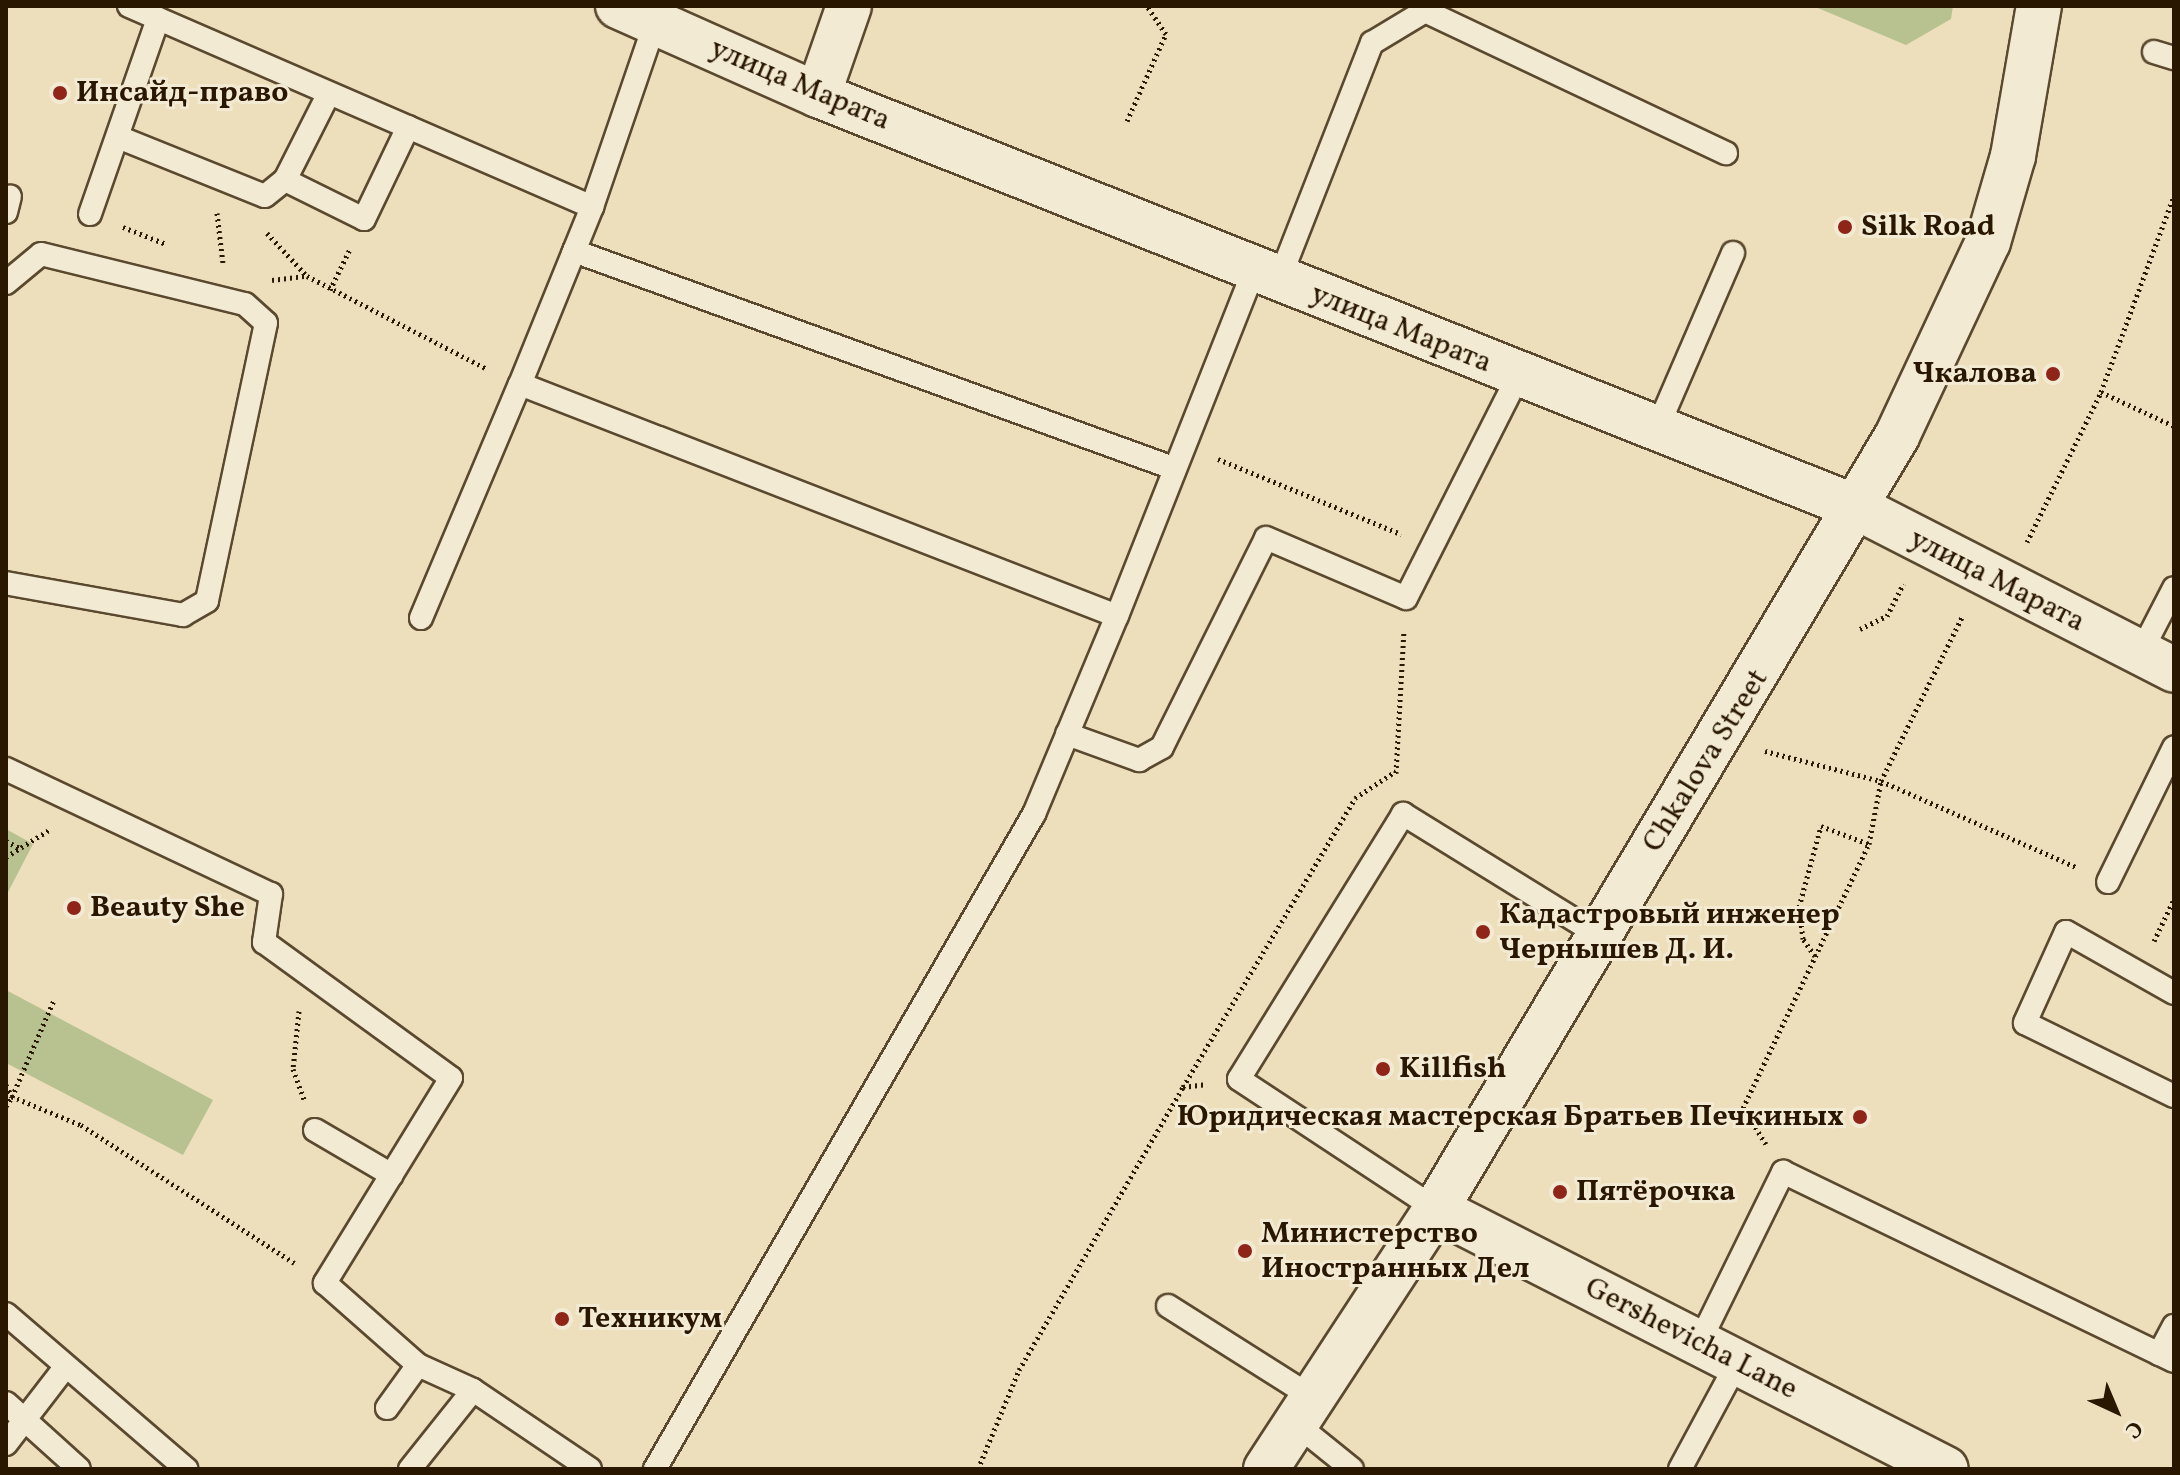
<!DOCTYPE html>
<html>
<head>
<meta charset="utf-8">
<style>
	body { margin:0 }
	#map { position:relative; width:2180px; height:1475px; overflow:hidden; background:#eddfbb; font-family:Vollkorn,serif }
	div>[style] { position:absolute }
	.green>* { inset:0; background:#b8c290 }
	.path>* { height:5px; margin-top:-2.5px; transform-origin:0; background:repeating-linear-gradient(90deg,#291700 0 2px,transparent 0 6px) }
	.roads { filter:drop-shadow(2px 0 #5a492f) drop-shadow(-2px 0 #5a492f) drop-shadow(0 2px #5a492f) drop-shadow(0 -2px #5a492f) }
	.lane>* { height:22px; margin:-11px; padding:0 11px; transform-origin:11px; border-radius:11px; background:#f3ead3 }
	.street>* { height:44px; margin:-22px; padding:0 22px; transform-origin:22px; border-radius:22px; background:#f3ead3 }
	.secondary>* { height:44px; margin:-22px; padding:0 22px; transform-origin:22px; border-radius:22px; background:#f3ead3 }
	.dots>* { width:22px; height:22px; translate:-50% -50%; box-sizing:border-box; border:4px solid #f3ead3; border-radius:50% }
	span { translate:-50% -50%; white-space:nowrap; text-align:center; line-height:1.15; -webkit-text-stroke:6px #f3ead3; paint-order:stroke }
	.street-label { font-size:30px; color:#291700 }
	.poi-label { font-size:30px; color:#291700; font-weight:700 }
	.left { translate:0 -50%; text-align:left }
	.right { translate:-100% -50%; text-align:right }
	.frame { position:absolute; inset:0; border:8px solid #291700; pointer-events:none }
	.north { position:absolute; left:2076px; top:1371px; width:80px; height:80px; -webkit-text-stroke:6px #f3ead3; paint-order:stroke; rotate:136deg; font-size:22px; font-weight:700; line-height:32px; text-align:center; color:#291700 }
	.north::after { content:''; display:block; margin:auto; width:28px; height:36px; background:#291700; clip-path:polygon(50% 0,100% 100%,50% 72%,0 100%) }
</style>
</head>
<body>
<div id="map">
	<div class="green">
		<i style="clip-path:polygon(1813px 6px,1953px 6px,1951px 19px,1906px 45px)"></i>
		<i style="clip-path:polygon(6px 829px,33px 844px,6px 896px)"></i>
		<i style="clip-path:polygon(6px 990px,213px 1100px,183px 1155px,6px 1063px)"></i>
	</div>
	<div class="path">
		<i style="left:1127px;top:121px;width:95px;rotate:-65.9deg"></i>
		<i style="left:1166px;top:34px;width:34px;rotate:-124deg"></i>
		<i style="left:217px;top:213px;width:50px;rotate:83.2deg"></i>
		<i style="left:123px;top:227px;width:46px;rotate:21.6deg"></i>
		<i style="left:267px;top:233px;width:59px;rotate:47.1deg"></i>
		<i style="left:307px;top:276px;width:203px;rotate:27.3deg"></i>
		<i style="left:272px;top:280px;width:34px;rotate:-7deg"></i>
		<i style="left:330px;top:290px;width:46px;rotate:-64deg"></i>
		<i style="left:2101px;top:392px;width:209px;rotate:-69.6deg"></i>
		<i style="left:1218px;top:459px;width:198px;rotate:22.3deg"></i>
		<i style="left:2027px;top:542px;width:167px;rotate:-63.7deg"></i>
		<i style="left:2101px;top:392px;width:81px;rotate:25deg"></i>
		<i style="left:1860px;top:629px;width:30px;rotate:-26deg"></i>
		<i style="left:1887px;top:616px;width:36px;rotate:-63deg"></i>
		<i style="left:1765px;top:751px;width:120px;rotate:14.5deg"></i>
		<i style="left:1881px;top:781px;width:185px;rotate:-63.7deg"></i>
		<i style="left:1396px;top:773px;width:141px;rotate:-86.8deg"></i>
		<i style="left:6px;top:841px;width:16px;rotate:27deg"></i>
		<i style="left:6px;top:857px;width:51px;rotate:-32.1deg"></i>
		<i style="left:2154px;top:941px;width:47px;rotate:-64.5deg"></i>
		<i style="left:1815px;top:956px;width:21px;rotate:-125deg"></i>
		<i style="left:1803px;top:939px;width:32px;rotate:-97deg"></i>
		<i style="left:1799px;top:907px;width:84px;rotate:-74.8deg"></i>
		<i style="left:1821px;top:826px;width:51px;rotate:20.6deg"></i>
		<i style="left:299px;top:1011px;width:58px;rotate:95.9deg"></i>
		<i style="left:293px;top:1069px;width:32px;rotate:70deg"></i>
		<i style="left:6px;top:1085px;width:13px;rotate:63deg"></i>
		<i style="left:12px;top:1097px;width:106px;rotate:-66.6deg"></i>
		<i style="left:1183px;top:1087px;width:336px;rotate:-59.2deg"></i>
		<i style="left:1355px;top:798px;width:49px;rotate:-33.4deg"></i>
		<i style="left:6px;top:1094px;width:81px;rotate:22.5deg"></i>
		<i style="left:81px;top:1125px;width:254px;rotate:32.9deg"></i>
		<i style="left:6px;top:1106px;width:11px;rotate:-56deg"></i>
		<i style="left:1766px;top:1144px;width:43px;rotate:-122.6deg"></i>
		<i style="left:1743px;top:1108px;width:293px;rotate:-64.5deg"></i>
		<i style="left:1869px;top:844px;width:64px;rotate:-79.2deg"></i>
		<i style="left:1881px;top:781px;width:215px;rotate:23.8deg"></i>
		<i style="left:978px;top:1469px;width:107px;rotate:-67.5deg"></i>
		<i style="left:1019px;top:1370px;width:327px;rotate:-59.9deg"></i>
		<i style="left:1183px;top:1087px;width:24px;rotate:-7deg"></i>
	</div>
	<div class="roads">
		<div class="lane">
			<i style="left:129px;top:6px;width:505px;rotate:23.47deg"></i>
			<i style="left:592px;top:207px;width:194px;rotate:-71.1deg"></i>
			<i style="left:2154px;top:52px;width:21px;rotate:17deg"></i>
			<i style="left:118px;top:137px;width:158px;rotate:21.9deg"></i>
			<i style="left:265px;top:196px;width:26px;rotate:-39deg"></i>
			<i style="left:285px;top:180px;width:97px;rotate:-63.2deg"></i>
			<i style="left:285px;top:180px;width:88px;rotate:26.3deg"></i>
			<i style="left:364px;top:219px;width:102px;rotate:-64.4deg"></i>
			<i style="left:592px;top:207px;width:191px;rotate:112.1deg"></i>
			<i style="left:520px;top:384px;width:640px;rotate:21.24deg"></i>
			<i style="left:1117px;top:616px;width:372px;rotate:-68.4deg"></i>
			<i style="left:6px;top:212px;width:16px;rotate:-76deg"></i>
			<i style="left:90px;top:214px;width:207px;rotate:-70.8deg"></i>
			<i style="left:574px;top:251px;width:637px;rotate:19.91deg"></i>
			<i style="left:1279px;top:280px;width:255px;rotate:-68.6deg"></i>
			<i style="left:1372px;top:43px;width:62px;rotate:-31.1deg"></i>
			<i style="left:1425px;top:11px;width:333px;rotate:25.3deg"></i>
			<i style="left:6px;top:283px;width:45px;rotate:-39.6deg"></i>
			<i style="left:41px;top:254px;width:210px;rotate:13.8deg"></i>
			<i style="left:245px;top:304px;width:28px;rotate:42deg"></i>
			<i style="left:266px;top:323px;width:284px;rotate:102deg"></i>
			<i style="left:207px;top:601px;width:28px;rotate:150deg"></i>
			<i style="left:183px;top:615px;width:180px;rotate:-169.8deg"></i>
			<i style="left:1656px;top:431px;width:194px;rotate:-66.6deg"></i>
			<i style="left:421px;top:618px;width:254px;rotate:-67.1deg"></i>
			<i style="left:2140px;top:654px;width:74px;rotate:-62.7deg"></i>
			<i style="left:1067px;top:734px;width:77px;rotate:19.9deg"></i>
			<i style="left:1139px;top:760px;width:26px;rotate:-29deg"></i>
			<i style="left:1162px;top:747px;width:233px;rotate:-63.5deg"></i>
			<i style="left:1266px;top:538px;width:152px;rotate:23.2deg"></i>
			<i style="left:1406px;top:598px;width:249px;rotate:-63.2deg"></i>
			<i style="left:6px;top:769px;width:293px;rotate:25.3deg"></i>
			<i style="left:271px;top:894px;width:49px;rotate:98.3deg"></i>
			<i style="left:264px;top:942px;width:231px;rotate:36deg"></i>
			<i style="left:451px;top:1078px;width:241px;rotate:121.6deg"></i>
			<i style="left:325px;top:1283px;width:124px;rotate:41.4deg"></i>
			<i style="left:418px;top:1365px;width:53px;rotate:125.8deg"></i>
			<i style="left:2108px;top:882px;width:150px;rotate:-63.9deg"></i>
			<i style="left:2174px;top:993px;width:124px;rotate:-150.5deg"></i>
			<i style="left:2066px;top:932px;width:100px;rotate:114.3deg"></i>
			<i style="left:2025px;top:1023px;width:166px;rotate:26.1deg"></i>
			<i style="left:315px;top:1130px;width:89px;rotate:30.3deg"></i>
			<i style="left:1436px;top:1209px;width:236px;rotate:-146.6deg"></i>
			<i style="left:1239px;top:1079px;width:312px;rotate:-58.2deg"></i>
			<i style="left:1403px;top:814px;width:230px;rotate:31.7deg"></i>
			<i style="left:1168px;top:1306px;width:170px;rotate:32.3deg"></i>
			<i style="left:6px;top:1314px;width:238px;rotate:40.7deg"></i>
			<i style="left:1699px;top:1343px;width:191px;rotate:-63.8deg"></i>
			<i style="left:1783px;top:1172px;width:434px;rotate:25.8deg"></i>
			<i style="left:2159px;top:1354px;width:32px;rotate:-62deg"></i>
			<i style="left:418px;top:1365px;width:60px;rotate:24.4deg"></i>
			<i style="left:473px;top:1390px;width:141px;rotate:34deg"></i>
			<i style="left:6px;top:1403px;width:98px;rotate:42.1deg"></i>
			<i style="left:1295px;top:1423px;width:73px;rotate:38.9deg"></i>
			<i style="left:6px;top:1444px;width:98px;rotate:-52.4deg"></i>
			<i style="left:410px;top:1469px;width:101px;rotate:-51.4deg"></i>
			<i style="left:655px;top:1469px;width:757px;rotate:-59.95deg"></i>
			<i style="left:1034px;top:814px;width:215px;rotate:-67.3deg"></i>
			<i style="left:1680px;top:1469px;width:120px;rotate:-61.7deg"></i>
		</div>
		<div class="street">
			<i style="left:618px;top:6px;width:219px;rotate:24deg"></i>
			<i style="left:818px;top:95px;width:1119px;rotate:21.66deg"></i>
			<i style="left:1858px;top:508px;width:355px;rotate:27.1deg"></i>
			<i style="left:818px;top:95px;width:94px;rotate:-70.8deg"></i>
			<i style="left:1436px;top:1209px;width:572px;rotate:27.01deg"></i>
		</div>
		<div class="secondary">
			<i style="left:1266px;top:1469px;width:311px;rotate:-56.8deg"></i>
			<i style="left:1436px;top:1209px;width:900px;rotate:-59.19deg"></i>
			<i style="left:1897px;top:436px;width:214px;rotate:-64.9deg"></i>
			<i style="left:1988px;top:242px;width:90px;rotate:-73.8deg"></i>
			<i style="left:2013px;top:156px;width:152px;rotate:-80.2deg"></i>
		</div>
	</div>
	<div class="dots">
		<i style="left:60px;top:93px;background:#8f2418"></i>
		<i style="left:1845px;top:227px;background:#8f2418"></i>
		<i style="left:2053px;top:374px;background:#8f2418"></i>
		<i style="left:74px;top:908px;background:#8f2418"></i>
		<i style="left:1483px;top:932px;background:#8f2418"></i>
		<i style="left:1383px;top:1069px;background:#8f2418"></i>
		<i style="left:1860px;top:1117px;background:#8f2418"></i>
		<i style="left:1560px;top:1192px;background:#8f2418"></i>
		<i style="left:1245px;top:1251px;background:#8f2418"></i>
		<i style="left:562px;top:1319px;background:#8f2418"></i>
	</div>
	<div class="street-label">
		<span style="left:800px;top:85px;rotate:23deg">улица Марата</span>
		<span style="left:1401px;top:329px;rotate:22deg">улица Марата</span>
		<span style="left:1997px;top:581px;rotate:27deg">улица Марата</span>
		<span style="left:1706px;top:761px;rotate:-58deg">Chkalova Street</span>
		<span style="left:1691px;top:1339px;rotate:27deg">Gershevicha Lane</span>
	</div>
	<div class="poi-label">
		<span class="left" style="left:76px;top:93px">Инсайд-право</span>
		<span class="left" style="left:1861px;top:227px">Silk Road</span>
		<span class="right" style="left:2037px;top:374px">Чкалова</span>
		<span class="left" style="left:90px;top:908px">Beauty She</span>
		<span class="left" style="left:1499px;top:932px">Кадастровый инженер<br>Чернышев Д. И.</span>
		<span class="left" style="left:1399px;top:1069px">Killfish</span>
		<span class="right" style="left:1844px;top:1117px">Юридическая мастерская Братьев Печкиных</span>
		<span class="left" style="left:1576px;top:1192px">Пятёрочка</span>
		<span class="left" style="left:1261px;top:1251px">Министерство<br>Иностранных Дел</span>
		<span class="left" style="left:578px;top:1319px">Техникум</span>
	</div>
	<div class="frame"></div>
	<div class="north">С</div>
</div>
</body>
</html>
